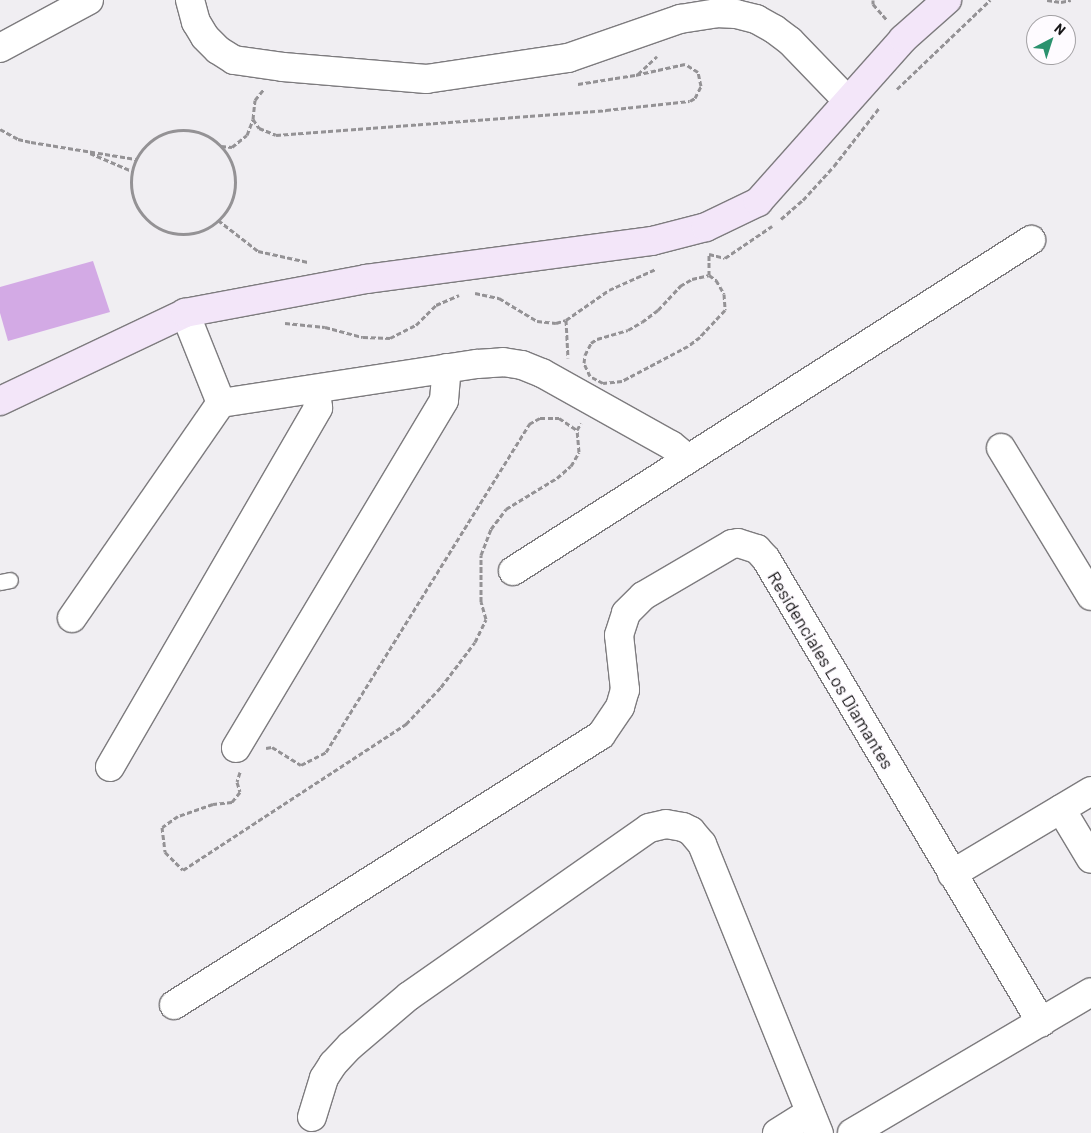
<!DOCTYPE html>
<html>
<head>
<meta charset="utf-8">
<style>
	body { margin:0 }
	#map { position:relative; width:1091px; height:1133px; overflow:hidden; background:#f0eef2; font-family:Barlow,sans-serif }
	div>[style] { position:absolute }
	.green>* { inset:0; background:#d3aae5 }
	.path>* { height:3px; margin-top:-1.5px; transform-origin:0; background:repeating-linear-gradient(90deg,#949295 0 5px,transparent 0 7.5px) }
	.path>.ring { margin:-1.5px; padding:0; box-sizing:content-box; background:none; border:3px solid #949295; border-radius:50% }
	.roads { filter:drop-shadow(1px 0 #7d7b7e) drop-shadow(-1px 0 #7d7b7e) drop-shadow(0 1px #7d7b7e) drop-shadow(0 -1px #7d7b7e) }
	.lane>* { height:15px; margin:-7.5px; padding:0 7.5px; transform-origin:7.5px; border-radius:7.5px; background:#fff }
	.street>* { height:28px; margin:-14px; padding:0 14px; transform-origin:14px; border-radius:14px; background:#fff }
	.secondary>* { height:28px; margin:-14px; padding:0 14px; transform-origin:14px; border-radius:14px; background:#f3e6f9 }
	span { translate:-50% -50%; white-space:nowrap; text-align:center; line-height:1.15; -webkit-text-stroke:4px #fefbff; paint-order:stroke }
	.street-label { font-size:18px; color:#181718 }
	.north { position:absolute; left:1026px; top:15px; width:50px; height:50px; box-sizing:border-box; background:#fefbff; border:1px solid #a2a0a3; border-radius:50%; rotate:40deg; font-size:14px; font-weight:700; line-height:20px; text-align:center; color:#181718 }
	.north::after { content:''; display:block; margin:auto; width:18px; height:22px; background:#2b926e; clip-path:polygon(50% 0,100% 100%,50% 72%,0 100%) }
</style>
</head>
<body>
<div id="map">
	<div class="green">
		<i style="clip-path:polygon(93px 261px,110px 312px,8px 341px,0 313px,0 287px)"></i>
	</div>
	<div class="path">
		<i style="left:873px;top:0;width:4px;rotate:90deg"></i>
		<i style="left:873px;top:4px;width:21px;rotate:49deg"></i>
		<i style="left:1047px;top:0;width:14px;rotate:8deg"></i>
		<i style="left:1061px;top:2px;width:10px;rotate:-11deg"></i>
		<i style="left:638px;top:74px;width:26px;rotate:-43deg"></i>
		<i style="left:897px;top:89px;width:129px;rotate:-43.7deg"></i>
		<i style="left:253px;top:119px;width:11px;rotate:56deg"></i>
		<i style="left:259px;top:128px;width:18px;rotate:22deg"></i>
		<i style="left:276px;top:135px;width:331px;rotate:-4.3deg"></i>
		<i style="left:606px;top:110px;width:84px;rotate:-6.1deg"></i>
		<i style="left:690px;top:101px;width:6px;rotate:-31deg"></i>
		<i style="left:695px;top:98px;width:13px;rotate:-63deg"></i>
		<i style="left:701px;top:86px;width:14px;rotate:-102deg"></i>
		<i style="left:698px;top:72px;width:15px;rotate:-148deg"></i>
		<i style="left:685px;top:64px;width:51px;rotate:167.6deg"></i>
		<i style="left:635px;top:75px;width:58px;rotate:171deg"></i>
		<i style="left:0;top:129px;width:21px;rotate:29deg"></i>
		<i style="left:18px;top:139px;width:13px;rotate:13deg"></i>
		<i style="left:31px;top:142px;width:106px;rotate:9.2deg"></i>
		<i class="ring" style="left:131px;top:130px;width:101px;height:101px"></i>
		<i style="left:221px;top:146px;width:11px;rotate:5deg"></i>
		<i style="left:232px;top:147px;width:19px;rotate:-39deg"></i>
		<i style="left:247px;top:135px;width:17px;rotate:-69deg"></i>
		<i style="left:253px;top:119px;width:19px;rotate:-84deg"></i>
		<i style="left:255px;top:100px;width:13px;rotate:-51deg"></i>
		<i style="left:90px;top:153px;width:46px;rotate:23.2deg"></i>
		<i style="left:781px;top:219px;width:29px;rotate:-41deg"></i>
		<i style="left:803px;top:200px;width:46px;rotate:-47.6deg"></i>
		<i style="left:834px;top:166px;width:73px;rotate:-52.2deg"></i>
		<i style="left:218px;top:220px;width:51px;rotate:37.8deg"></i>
		<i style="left:258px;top:251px;width:51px;rotate:12.4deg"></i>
		<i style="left:709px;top:275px;width:21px;rotate:-90deg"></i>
		<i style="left:709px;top:254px;width:16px;rotate:14deg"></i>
		<i style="left:725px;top:258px;width:57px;rotate:-34.2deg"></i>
		<i style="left:709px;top:275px;width:9px;rotate:36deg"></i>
		<i style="left:716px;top:280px;width:16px;rotate:60deg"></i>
		<i style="left:724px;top:294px;width:16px;rotate:86deg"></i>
		<i style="left:725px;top:310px;width:37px;rotate:133deg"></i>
		<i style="left:700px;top:337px;width:15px;rotate:143deg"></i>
		<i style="left:688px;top:346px;width:75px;rotate:152.1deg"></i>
		<i style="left:622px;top:381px;width:19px;rotate:174deg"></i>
		<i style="left:603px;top:383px;width:15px;rotate:-152deg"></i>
		<i style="left:590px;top:376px;width:14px;rotate:-115deg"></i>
		<i style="left:584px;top:363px;width:8px;rotate:-83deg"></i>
		<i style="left:585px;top:355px;width:13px;rotate:-63deg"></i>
		<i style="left:591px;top:343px;width:7px;rotate:-34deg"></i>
		<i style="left:597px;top:339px;width:32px;rotate:-16deg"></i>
		<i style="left:628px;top:330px;width:16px;rotate:-30deg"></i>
		<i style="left:642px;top:322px;width:20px;rotate:-37deg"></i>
		<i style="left:658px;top:310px;width:33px;rotate:-47deg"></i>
		<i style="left:680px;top:286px;width:14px;rotate:-30deg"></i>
		<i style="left:692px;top:279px;width:17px;rotate:-13deg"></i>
		<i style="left:475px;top:293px;width:25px;rotate:12deg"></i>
		<i style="left:499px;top:298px;width:44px;rotate:31.2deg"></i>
		<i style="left:537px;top:321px;width:19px;rotate:6deg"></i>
		<i style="left:556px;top:323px;width:10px;rotate:-17deg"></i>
		<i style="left:566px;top:320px;width:52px;rotate:-34.9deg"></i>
		<i style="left:609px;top:290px;width:51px;rotate:-24.1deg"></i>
		<i style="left:566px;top:320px;width:38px;rotate:87deg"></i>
		<i style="left:285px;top:323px;width:40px;rotate:5.7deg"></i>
		<i style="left:325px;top:327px;width:39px;rotate:15deg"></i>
		<i style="left:363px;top:337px;width:27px;rotate:2deg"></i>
		<i style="left:390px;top:338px;width:29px;rotate:-27deg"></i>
		<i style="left:416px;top:325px;width:28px;rotate:-45deg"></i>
		<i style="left:436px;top:305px;width:25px;rotate:-23deg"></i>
		<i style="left:266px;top:748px;width:6px;rotate:-9deg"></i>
		<i style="left:272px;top:747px;width:34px;rotate:32deg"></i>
		<i style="left:301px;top:765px;width:28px;rotate:-27deg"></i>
		<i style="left:326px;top:752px;width:386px;rotate:-58.2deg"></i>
		<i style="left:529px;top:424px;width:13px;rotate:-29deg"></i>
		<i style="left:540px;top:418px;width:19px"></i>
		<i style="left:559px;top:418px;width:22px;rotate:34deg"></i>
		<i style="left:240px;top:772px;width:10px;rotate:107deg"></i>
		<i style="left:237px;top:782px;width:10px;rotate:73deg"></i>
		<i style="left:240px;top:792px;width:13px;rotate:129deg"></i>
		<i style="left:232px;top:802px;width:19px;rotate:174deg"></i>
		<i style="left:213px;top:804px;width:37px;rotate:161deg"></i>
		<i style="left:178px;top:816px;width:19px;rotate:145deg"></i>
		<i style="left:162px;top:827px;width:25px;rotate:83deg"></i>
		<i style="left:165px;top:852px;width:25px;rotate:45deg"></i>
		<i style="left:183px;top:870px;width:267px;rotate:-33.2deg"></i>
		<i style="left:406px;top:724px;width:51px;rotate:-46.6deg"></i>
		<i style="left:441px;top:687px;width:56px;rotate:-52.9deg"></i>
		<i style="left:475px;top:642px;width:25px;rotate:-64deg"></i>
		<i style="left:486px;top:619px;width:18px;rotate:-106deg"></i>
		<i style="left:481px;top:602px;width:47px;rotate:-90deg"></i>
		<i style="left:481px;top:555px;width:28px;rotate:-69deg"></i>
		<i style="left:491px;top:529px;width:25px;rotate:-53deg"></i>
		<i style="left:506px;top:509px;width:60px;rotate:-31.3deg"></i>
		<i style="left:557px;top:478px;width:18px;rotate:-41deg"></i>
		<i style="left:571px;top:466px;width:16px;rotate:-60deg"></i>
		<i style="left:579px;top:452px;width:22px;rotate:-95deg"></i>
		<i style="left:577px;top:430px;width:8px;rotate:-60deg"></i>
	</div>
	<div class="roads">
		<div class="lane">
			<i style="left:0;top:582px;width:10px;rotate:-11deg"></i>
		</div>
		<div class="street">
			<i style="left:190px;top:0;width:23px;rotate:75deg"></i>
			<i style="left:196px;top:22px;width:17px;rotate:59deg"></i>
			<i style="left:205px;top:37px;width:18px;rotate:45deg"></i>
			<i style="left:218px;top:50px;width:19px;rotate:32deg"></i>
			<i style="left:234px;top:60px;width:49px;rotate:8.1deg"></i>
			<i style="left:283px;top:67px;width:144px;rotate:4.8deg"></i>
			<i style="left:426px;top:79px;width:144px;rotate:-8.4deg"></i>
			<i style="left:568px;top:58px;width:119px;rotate:-19.2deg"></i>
			<i style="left:680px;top:19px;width:36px;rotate:-9deg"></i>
			<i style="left:716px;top:13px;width:20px;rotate:3deg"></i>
			<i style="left:736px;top:14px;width:21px;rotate:14deg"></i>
			<i style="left:756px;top:19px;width:21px;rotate:29deg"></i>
			<i style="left:774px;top:29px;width:20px;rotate:37deg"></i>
			<i style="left:790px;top:41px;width:82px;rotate:46deg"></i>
			<i style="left:0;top:48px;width:101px;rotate:-28.3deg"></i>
			<i style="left:185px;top:313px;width:97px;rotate:68.2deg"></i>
			<i style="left:221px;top:403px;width:259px;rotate:-8.7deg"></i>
			<i style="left:477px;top:364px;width:26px;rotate:-4deg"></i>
			<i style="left:503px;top:362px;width:19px;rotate:9deg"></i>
			<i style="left:522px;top:365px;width:22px;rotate:22deg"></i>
			<i style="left:542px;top:373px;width:148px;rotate:29.2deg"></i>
			<i style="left:671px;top:445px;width:22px;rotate:39deg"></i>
			<i style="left:1001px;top:448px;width:173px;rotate:58.7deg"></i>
			<i style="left:513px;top:571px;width:615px;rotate:-32.58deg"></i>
			<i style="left:72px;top:618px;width:262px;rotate:-55.3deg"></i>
			<i style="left:236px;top:748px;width:405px;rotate:-59.1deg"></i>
			<i style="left:444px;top:400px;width:32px;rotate:-85deg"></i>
			<i style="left:110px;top:767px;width:415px;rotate:-59.9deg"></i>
			<i style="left:318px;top:408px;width:19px;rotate:-96deg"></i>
			<i style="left:1061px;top:809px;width:58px;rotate:59deg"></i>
			<i style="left:952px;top:874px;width:162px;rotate:-30.8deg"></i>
			<i style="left:174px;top:1005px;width:505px;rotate:-32.31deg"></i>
			<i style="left:601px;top:735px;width:34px;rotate:-56deg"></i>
			<i style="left:620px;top:707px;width:18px;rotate:-74deg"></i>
			<i style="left:625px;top:690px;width:55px;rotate:-96.2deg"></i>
			<i style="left:619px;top:635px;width:23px;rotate:-72deg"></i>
			<i style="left:626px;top:613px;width:24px;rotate:-45deg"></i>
			<i style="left:643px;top:596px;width:103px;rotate:-30.3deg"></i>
			<i style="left:732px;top:544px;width:6px;rotate:-9deg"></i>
			<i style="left:738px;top:543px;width:20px;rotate:18deg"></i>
			<i style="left:757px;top:549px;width:13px;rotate:48deg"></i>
			<i style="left:766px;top:559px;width:539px;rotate:59.29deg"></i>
			<i style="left:312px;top:1117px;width:41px;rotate:-72.9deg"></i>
			<i style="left:324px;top:1078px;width:17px;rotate:-57deg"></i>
			<i style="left:333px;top:1064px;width:25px;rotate:-47deg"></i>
			<i style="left:350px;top:1046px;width:77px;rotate:-40.3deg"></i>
			<i style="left:409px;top:996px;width:293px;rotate:-35deg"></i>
			<i style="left:649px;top:828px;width:17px;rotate:-13deg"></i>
			<i style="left:666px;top:824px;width:17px;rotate:10deg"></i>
			<i style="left:683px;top:827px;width:9px;rotate:27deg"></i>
			<i style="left:691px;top:831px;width:17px;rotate:50deg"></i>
			<i style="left:702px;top:844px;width:312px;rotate:68deg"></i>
			<i style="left:777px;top:1133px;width:39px;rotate:-32deg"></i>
			<i style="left:852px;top:1133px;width:277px;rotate:-30.5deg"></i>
		</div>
		<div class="secondary">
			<i style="left:0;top:401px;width:205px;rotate:-25.4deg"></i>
			<i style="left:185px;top:313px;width:184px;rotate:-10.6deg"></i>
			<i style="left:366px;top:279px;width:289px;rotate:-7.6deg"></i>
			<i style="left:652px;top:241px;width:56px;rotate:-14.5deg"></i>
			<i style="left:706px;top:227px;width:58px;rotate:-25.7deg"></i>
			<i style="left:758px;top:202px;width:218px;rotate:-48.3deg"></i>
			<i style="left:903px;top:39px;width:59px;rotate:-41.6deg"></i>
		</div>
	</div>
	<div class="street-label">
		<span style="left:831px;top:670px;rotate:59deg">Residenciales Los Diamantes</span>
	</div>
	<div class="north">N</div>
</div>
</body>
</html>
